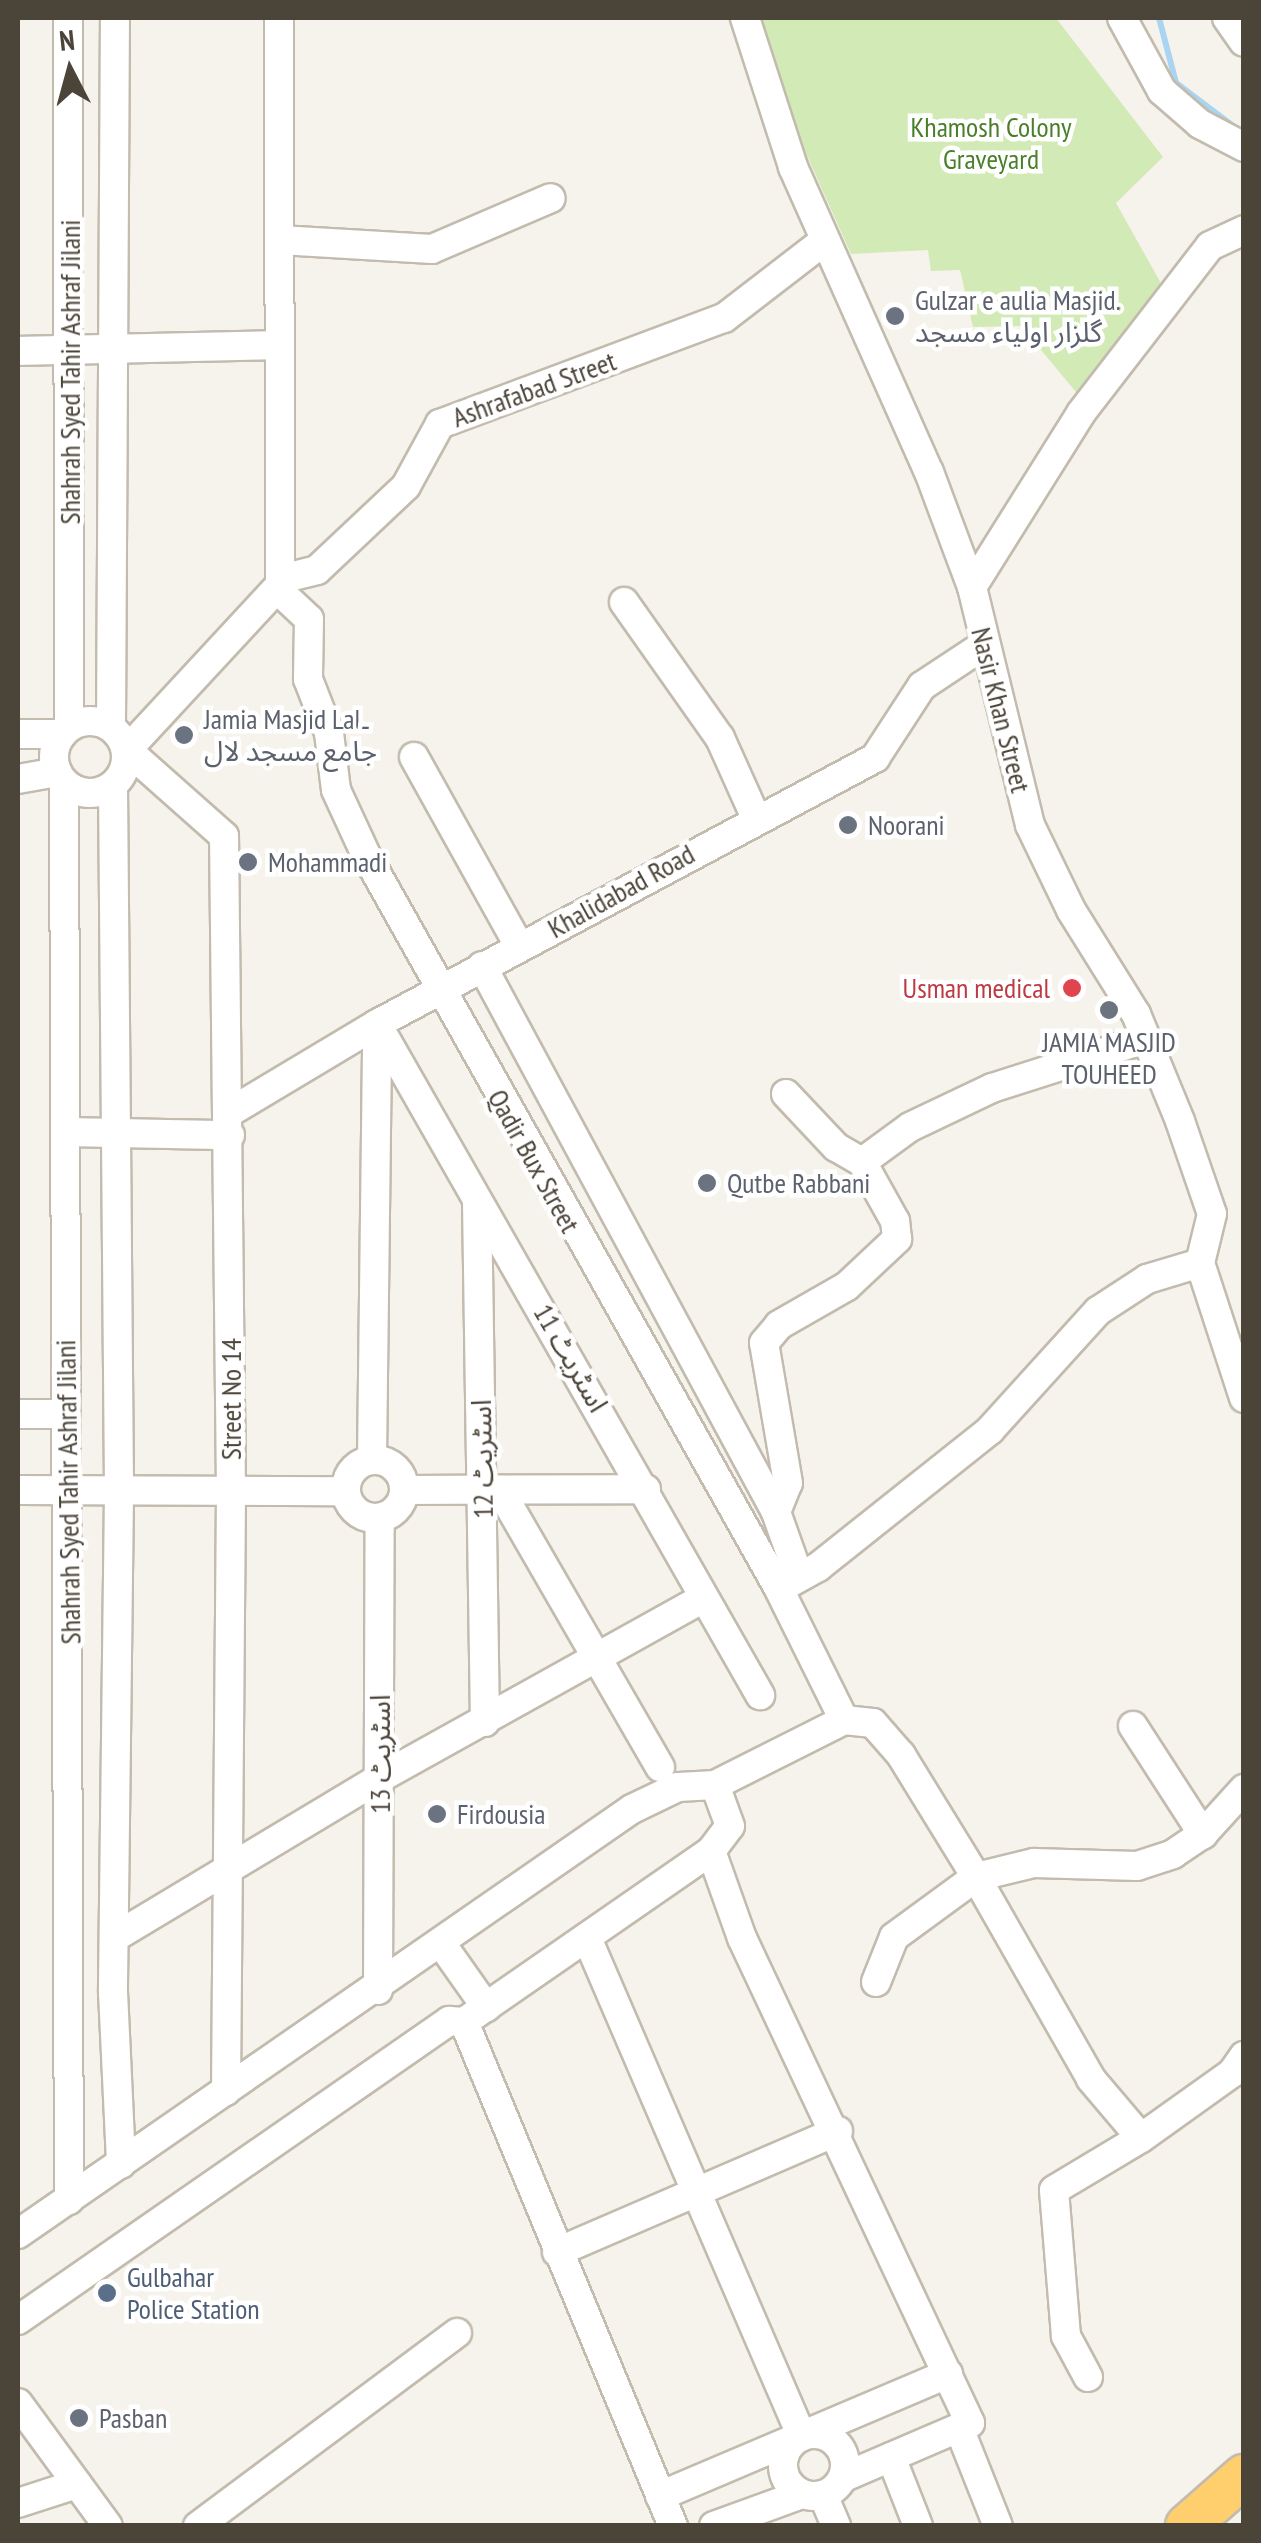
<!DOCTYPE html>
<html>
<head>
<meta charset="utf-8">
<style>
	body { margin:0 }
	#map { position:relative; width:1261px; height:2543px; overflow:hidden; background:#f6f3ec; font-family:"PT Sans Narrow","Noto Sans Arabic",sans-serif }
	div>[style] { position:absolute }
	.green>* { inset:0; background:#d2eab5 }
	.stream>* { height:6px; margin:-3px; padding:0 3px; transform-origin:3px; border-radius:3px; background:#a9d4f2 }
	.roads { filter:drop-shadow(2px 0 #c2bbae) drop-shadow(-2px 0 #c2bbae) drop-shadow(0 2px #c2bbae) drop-shadow(0 -2px #c2bbae) }
	.minor>* { height:28px; margin:-14px; padding:0 14px; transform-origin:14px; border-radius:14px; background:#fff }
	.minor>.ring { margin:-14px; padding:0; box-sizing:content-box; background:none; border:28px solid #fff; border-radius:50% }
	.highway>* { height:42px; margin:-21px; padding:0 21px; transform-origin:21px; border-radius:21px; background:#ffcf6e }
	.dots>* { width:28px; height:28px; translate:-50% -50%; box-sizing:border-box; border:5px solid #fff; border-radius:50% }
	span { translate:-50% -50%; white-space:nowrap; text-align:center; line-height:1.15; -webkit-text-stroke:9px #fff; paint-order:stroke }
	.park-label { font-size:28px; color:#4a7f2a }
	.worship-label { font-size:28px; color:#5b616d }
	.left { translate:0 -50%; text-align:left }
	.street-label { font-size:28px; color:#4b4439 }
	.health-label { font-size:28px; color:#be3a42 }
	.right { translate:-100% -50%; text-align:right }
	.service-label { font-size:28px; color:#4e5e75 }
	.frame { position:absolute; inset:0; border:20px solid #4b4439; pointer-events:none }
	.north { position:absolute; left:20px; top:20px; width:100px; height:100px; -webkit-text-stroke:8px #fff; paint-order:stroke; rotate:354deg; font-size:28px; font-weight:700; line-height:40px; text-align:center; color:#4b4439 }
	.north::after { content:''; display:block; margin:auto; width:35px; height:45px; background:#4b4439; clip-path:polygon(50% 0,100% 100%,50% 72%,0 100%) }
</style>
</head>
<body>
<div id="map">
	<div class="green">
		<i style="clip-path:polygon(762px 18px,1056px 18px,1163px 157px,1116px 203px,1167px 294px,1081px 398px,1021px 326px,973px 327px,960px 270px,931px 271px,928px 250px,851px 254px,791px 120px)"></i>
	</div>
	<div class="stream">
		<i style="left:1159px;top:18px;width:67px;rotate:75.3deg"></i>
		<i style="left:1176px;top:83px;width:71px;rotate:37deg"></i>
	</div>
	<div class="roads">
		<div class="minor">
			<i style="left:68px;top:18px;width:709px;rotate:89.92deg"></i>
			<i style="left:745px;top:18px;width:157px;rotate:72.1deg"></i>
			<i style="left:793px;top:167px;width:334px;rotate:66deg"></i>
			<i style="left:929px;top:472px;width:123px;rotate:69.5deg"></i>
			<i style="left:972px;top:587px;width:245px;rotate:76.3deg"></i>
			<i style="left:1030px;top:825px;width:94px;rotate:64.2deg"></i>
			<i style="left:1071px;top:910px;width:123px;rotate:58deg"></i>
			<i style="left:1136px;top:1014px;width:116px;rotate:67.6deg"></i>
			<i style="left:1180px;top:1121px;width:98px;rotate:71deg"></i>
			<i style="left:1212px;top:1214px;width:50px;rotate:103.8deg"></i>
			<i style="left:1200px;top:1263px;width:142px;rotate:71.9deg"></i>
			<i style="left:1122px;top:18px;width:83px;rotate:61.3deg"></i>
			<i style="left:1162px;top:91px;width:50px;rotate:41deg"></i>
			<i style="left:1200px;top:124px;width:50px;rotate:27.6deg"></i>
			<i style="left:1227px;top:18px;width:29px;rotate:55deg"></i>
			<i style="left:280px;top:240px;width:152px;rotate:3.4deg"></i>
			<i style="left:432px;top:249px;width:129px;rotate:-23.2deg"></i>
			<i style="left:18px;top:351px;width:262px;rotate:-1.3deg"></i>
			<i style="left:281px;top:579px;width:37px;rotate:-14deg"></i>
			<i style="left:317px;top:570px;width:122px;rotate:-43.3deg"></i>
			<i style="left:406px;top:486px;width:71px;rotate:-61.3deg"></i>
			<i style="left:440px;top:424px;width:303px;rotate:-20.5deg"></i>
			<i style="left:724px;top:318px;width:126px;rotate:-37.6deg"></i>
			<i style="left:972px;top:587px;width:205px;rotate:-57.9deg"></i>
			<i style="left:1081px;top:413px;width:211px;rotate:-52.3deg"></i>
			<i style="left:1210px;top:246px;width:38px;rotate:-25deg"></i>
			<i style="left:278px;top:590px;width:42px;rotate:43.1deg"></i>
			<i style="left:309px;top:619px;width:60px;rotate:91deg"></i>
			<i style="left:308px;top:679px;width:58px;rotate:68.7deg"></i>
			<i style="left:329px;top:733px;width:57px;rotate:83deg"></i>
			<i style="left:336px;top:790px;width:72px;rotate:65.2deg"></i>
			<i style="left:366px;top:855px;width:842px;rotate:60.63deg"></i>
			<i style="left:779px;top:1589px;width:146px;rotate:63.6deg"></i>
			<i style="left:624px;top:602px;width:166px;rotate:54.8deg"></i>
			<i style="left:720px;top:738px;width:88px;rotate:65.8deg"></i>
			<i class="ring" style="left:54px;top:721px;width:44px;height:44px"></i>
			<i style="left:111px;top:726px;width:708px;rotate:-89.68deg"></i>
			<i style="left:18px;top:734px;width:44px"></i>
			<i style="left:414px;top:757px;width:216px;rotate:60.9deg"></i>
			<i style="left:18px;top:779px;width:40px;rotate:-10deg"></i>
			<i style="left:64px;top:783px;width:1417px;rotate:89.8deg"></i>
			<i style="left:113px;top:786px;width:707px;rotate:89.51deg"></i>
			<i style="left:119px;top:1493px;width:499px;rotate:90.7deg"></i>
			<i style="left:113px;top:1992px;width:172px;rotate:87.3deg"></i>
			<i style="left:482px;top:966px;width:620px;rotate:61.7deg"></i>
			<i style="left:377px;top:1024px;width:773px;rotate:60.28deg"></i>
			<i style="left:786px;top:1094px;width:73px;rotate:46.7deg"></i>
			<i style="left:836px;top:1147px;width:30px;rotate:30deg"></i>
			<i style="left:230px;top:1112px;width:171px;rotate:-30.9deg"></i>
			<i style="left:377px;top:1024px;width:565px;rotate:-28.11deg"></i>
			<i style="left:875px;top:758px;width:86px;rotate:-56.9deg"></i>
			<i style="left:922px;top:686px;width:74px;rotate:-33.5deg"></i>
			<i style="left:67px;top:1132px;width:163px;rotate:1.1deg"></i>
			<i style="left:477px;top:1202px;width:520px;rotate:89.12deg"></i>
			<i style="left:18px;top:1414px;width:48px"></i>
			<i style="left:372px;top:1459px;width:434px;rotate:-89.3deg"></i>
			<i class="ring" style="left:346px;top:1460px;width:30px;height:30px"></i>
			<i style="left:18px;top:1490px;width:327px;rotate:0.2deg"></i>
			<i style="left:405px;top:1490px;width:241px;rotate:-0.2deg"></i>
			<i style="left:500px;top:1490px;width:320px;rotate:60deg"></i>
			<i style="left:799px;top:1577px;width:69px;rotate:-109.5deg"></i>
			<i style="left:776px;top:1512px;width:31px;rotate:-68deg"></i>
			<i style="left:788px;top:1483px;width:142px;rotate:-99.7deg"></i>
			<i style="left:764px;top:1343px;width:23px;rotate:-50deg"></i>
			<i style="left:779px;top:1325px;width:78px;rotate:-29.8deg"></i>
			<i style="left:847px;top:1286px;width:69px;rotate:-43.2deg"></i>
			<i style="left:897px;top:1239px;width:18px;rotate:-96deg"></i>
			<i style="left:895px;top:1221px;width:68px;rotate:-119.2deg"></i>
			<i style="left:862px;top:1162px;width:59px;rotate:-36.1deg"></i>
			<i style="left:910px;top:1127px;width:91px;rotate:-25.4deg"></i>
			<i style="left:992px;top:1088px;width:162px;rotate:-17.7deg"></i>
			<i style="left:784px;top:1586px;width:39px;rotate:-29deg"></i>
			<i style="left:818px;top:1567px;width:220px;rotate:-38.5deg"></i>
			<i style="left:990px;top:1430px;width:161px;rotate:-47.8deg"></i>
			<i style="left:1098px;top:1311px;width:59px;rotate:-33.1deg"></i>
			<i style="left:1147px;top:1279px;width:55px;rotate:-16.8deg"></i>
			<i style="left:1133px;top:1726px;width:129px;rotate:57.1deg"></i>
			<i style="left:711px;top:1851px;width:92px;rotate:70.4deg"></i>
			<i style="left:742px;top:1938px;width:536px;rotate:64.82deg"></i>
			<i style="left:970px;top:2423px;width:139px;rotate:156.7deg"></i>
			<i style="left:115px;top:1937px;width:309px;rotate:-31deg"></i>
			<i style="left:380px;top:1778px;width:368px;rotate:-29.1deg"></i>
			<i style="left:587px;top:1938px;width:543px;rotate:66.69deg"></i>
			<i style="left:443px;top:1946px;width:75px;rotate:54.8deg"></i>
			<i style="left:876px;top:1982px;width:48px;rotate:-68.2deg"></i>
			<i style="left:894px;top:1937px;width:102px;rotate:-36.2deg"></i>
			<i style="left:976px;top:1877px;width:60px;rotate:-13.6deg"></i>
			<i style="left:1034px;top:1863px;width:103px;rotate:1.7deg"></i>
			<i style="left:1137px;top:1866px;width:38px;rotate:-18deg"></i>
			<i style="left:1173px;top:1854px;width:36px;rotate:-34deg"></i>
			<i style="left:1203px;top:1834px;width:61px;rotate:-47.7deg"></i>
			<i style="left:378px;top:1990px;width:472px;rotate:-89.8deg"></i>
			<i style="left:226px;top:2091px;width:599px;rotate:-89.52deg"></i>
			<i style="left:231px;top:1492px;width:656px;rotate:-90.61deg"></i>
			<i style="left:224px;top:836px;width:130px;rotate:-138.4deg"></i>
			<i style="left:127px;top:750px;width:225px;rotate:-47.2deg"></i>
			<i style="left:280px;top:585px;width:567px;rotate:-90.1deg"></i>
			<i style="left:18px;top:2234px;width:747px;rotate:-34.69deg"></i>
			<i style="left:632px;top:1809px;width:51px;rotate:-25.6deg"></i>
			<i style="left:678px;top:1787px;width:37px;rotate:-3deg"></i>
			<i style="left:557px;top:2252px;width:306px;rotate:-23.3deg"></i>
			<i style="left:18px;top:2320px;width:525px;rotate:-34.75deg"></i>
			<i style="left:449px;top:2021px;width:15px;rotate:4deg"></i>
			<i style="left:1088px;top:2377px;width:47px;rotate:-118.2deg"></i>
			<i style="left:1066px;top:2336px;width:146px;rotate:-94.7deg"></i>
			<i style="left:1054px;top:2190px;width:101px;rotate:-30.9deg"></i>
			<i style="left:1141px;top:2138px;width:112px;rotate:-35.5deg"></i>
			<i style="left:1232px;top:2073px;width:21px;rotate:-55deg"></i>
			<i style="left:18px;top:2403px;width:152px;rotate:53.8deg"></i>
			<i style="left:959px;top:2428px;width:105px;rotate:68.3deg"></i>
			<i class="ring" style="left:783px;top:2434px;width:34px;height:34px"></i>
			<i style="left:891px;top:2457px;width:74px;rotate:68.6deg"></i>
			<i style="left:823px;top:2495px;width:34px;rotate:67deg"></i>
			<i style="left:660px;top:2496px;width:313px;rotate:-23deg"></i>
			<i style="left:18px;top:2503px;width:62px;rotate:-17.9deg"></i>
			<i style="left:198px;top:2526px;width:323px;rotate:-36.7deg"></i>
			<i style="left:673px;top:2526px;width:546px;rotate:-112.52deg"></i>
			<i style="left:464px;top:2022px;width:300px;rotate:-34.7deg"></i>
			<i style="left:711px;top:1851px;width:31px;rotate:-53deg"></i>
			<i style="left:730px;top:1826px;width:44px;rotate:-110.1deg"></i>
			<i style="left:715px;top:1785px;width:144px;rotate:-26.7deg"></i>
			<i style="left:844px;top:1720px;width:29px;rotate:6deg"></i>
			<i style="left:873px;top:1723px;width:43px;rotate:48.8deg"></i>
			<i style="left:901px;top:1755px;width:143px;rotate:58.4deg"></i>
			<i style="left:976px;top:1877px;width:232px;rotate:60.3deg"></i>
			<i style="left:1091px;top:2079px;width:77px;rotate:49.7deg"></i>
			<i style="left:714px;top:2526px;width:94px;rotate:-20deg"></i>
		</div>
		<div class="highway">
			<i style="left:1187px;top:2526px;width:76px;rotate:-41.3deg"></i>
		</div>
	</div>
	<div class="dots">
		<i style="left:895px;top:316px;background:#6b7280"></i>
		<i style="left:184px;top:735px;background:#6b7280"></i>
		<i style="left:848px;top:825px;background:#6b7280"></i>
		<i style="left:248px;top:862px;background:#6b7280"></i>
		<i style="left:1072px;top:988px;background:#e0444e"></i>
		<i style="left:1109px;top:1010px;background:#6b7280"></i>
		<i style="left:707px;top:1183px;background:#6b7280"></i>
		<i style="left:437px;top:1814px;background:#6b7280"></i>
		<i style="left:107px;top:2293px;background:#5c6f8a"></i>
		<i style="left:79px;top:2418px;background:#6b7280"></i>
	</div>
	<div class="park-label">
		<span style="left:991px;top:143px">Khamosh Colony<br>Graveyard</span>
	</div>
	<div class="worship-label">
		<span class="left" style="left:915px;top:316px">Gulzar e aulia Masjid.<br>گلزار اولیاء مسجد</span>
		<span class="left" style="left:204px;top:735px">Jamia Masjid Lal۔<br>جامع مسجد لال</span>
		<span class="left" style="left:868px;top:825px">Noorani</span>
		<span class="left" style="left:268px;top:862px">Mohammadi</span>
		<span style="left:1109px;top:1058px">JAMIA MASJID<br>TOUHEED</span>
		<span class="left" style="left:727px;top:1183px">Qutbe Rabbani</span>
		<span class="left" style="left:457px;top:1814px">Firdousia</span>
		<span class="left" style="left:99px;top:2418px">Pasban</span>
	</div>
	<div class="street-label">
		<span style="left:70px;top:372px;rotate:-90deg">Shahrah Syed Tahir Ashraf Jilani</span>
		<span style="left:534px;top:389px;rotate:-20deg">Ashrafabad Street</span>
		<span style="left:1001px;top:710px;rotate:76deg">Nasir Khan Street</span>
		<span style="left:621px;top:891px;rotate:-29deg">Khalidabad Road</span>
		<span style="left:534px;top:1161px;rotate:61deg">Qadir Bux Street</span>
		<span style="left:571px;top:1358px;rotate:60deg">اسٹریٹ 11</span>
		<span style="left:231px;top:1399px;rotate:-90deg">Street No 14</span>
		<span style="left:482px;top:1459px;rotate:-91deg">اسٹریٹ 12</span>
		<span style="left:68px;top:1492px;rotate:-91deg">Shahrah Syed Tahir Ashraf Jilani</span>
		<span style="left:380px;top:1754px;rotate:-90deg">اسٹریٹ 13</span>
	</div>
	<div class="health-label">
		<span class="right" style="left:1050px;top:988px">Usman medical</span>
	</div>
	<div class="service-label">
		<span class="left" style="left:127px;top:2293px">Gulbahar<br>Police Station</span>
	</div>
	<div class="frame"></div>
	<div class="north">N</div>
</div>
</body>
</html>
